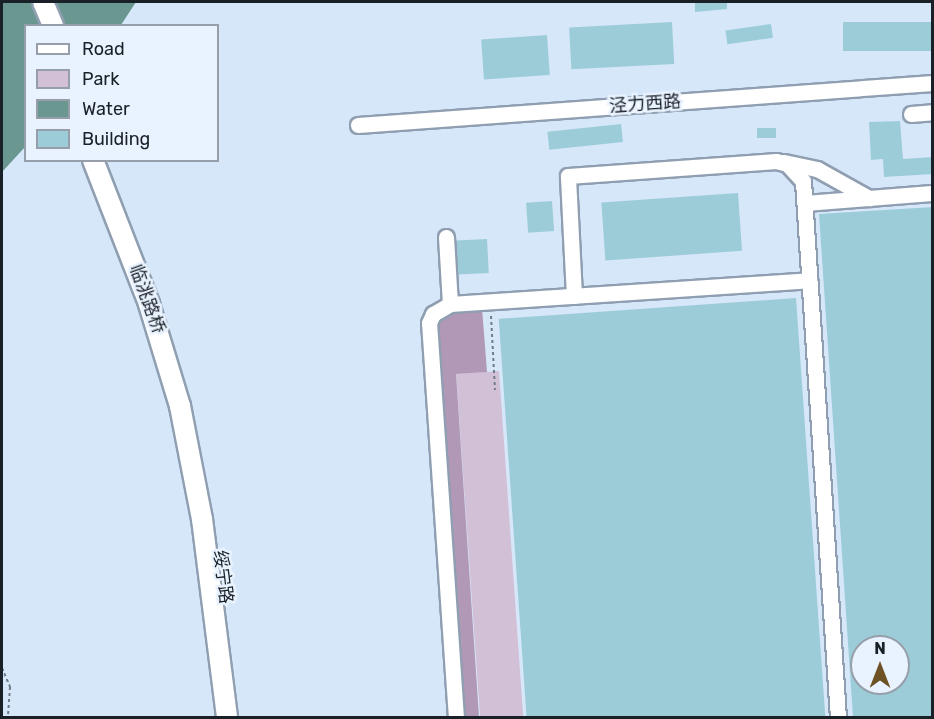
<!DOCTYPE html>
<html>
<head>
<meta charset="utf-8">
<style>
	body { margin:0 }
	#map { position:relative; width:934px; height:719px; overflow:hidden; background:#d6e7fa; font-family:Rubik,"Noto Sans SC",sans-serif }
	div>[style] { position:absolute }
	.green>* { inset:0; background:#d2c0d6; transform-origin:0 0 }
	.forest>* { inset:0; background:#b198b7 }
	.water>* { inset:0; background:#6a9890 }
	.building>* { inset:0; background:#9dccd9; transform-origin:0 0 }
	.path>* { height:2px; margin-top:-1px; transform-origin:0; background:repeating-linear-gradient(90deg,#707b88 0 3px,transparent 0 6px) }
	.roads { filter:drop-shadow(2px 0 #8f9fb1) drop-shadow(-2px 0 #8f9fb1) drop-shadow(0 2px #8f9fb1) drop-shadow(0 -2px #8f9fb1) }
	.minor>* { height:15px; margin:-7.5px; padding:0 7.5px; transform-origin:7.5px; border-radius:7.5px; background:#fff }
	.major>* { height:20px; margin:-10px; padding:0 10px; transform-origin:10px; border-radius:10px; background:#fff }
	span { translate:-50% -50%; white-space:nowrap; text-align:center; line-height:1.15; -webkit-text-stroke:5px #e9f3ff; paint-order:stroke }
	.street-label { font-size:18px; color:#1a2027 }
	.frame { position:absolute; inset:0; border:3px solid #1a2027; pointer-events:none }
	.legend { position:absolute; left:24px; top:24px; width:195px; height:138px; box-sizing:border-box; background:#e9f3ff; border:2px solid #969fa9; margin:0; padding:8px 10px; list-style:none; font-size:18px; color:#1a2027 }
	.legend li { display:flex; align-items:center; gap:12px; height:30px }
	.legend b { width:30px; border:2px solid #969fa9 }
	.north { position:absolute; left:850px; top:635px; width:60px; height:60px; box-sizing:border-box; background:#e9f3ff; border:2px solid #969fa9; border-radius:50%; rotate:0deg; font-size:16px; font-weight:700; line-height:24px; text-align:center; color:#1a2027 }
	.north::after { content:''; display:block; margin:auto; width:21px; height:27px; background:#6e5225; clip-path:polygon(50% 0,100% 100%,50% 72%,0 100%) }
</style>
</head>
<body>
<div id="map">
	<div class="green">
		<i style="left:499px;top:371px;width:347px;height:43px;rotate:86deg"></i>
	</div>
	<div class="forest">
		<i style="clip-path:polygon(482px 308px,487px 372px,456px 374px,479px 717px,463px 717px,436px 324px,448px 311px)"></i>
	</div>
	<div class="water">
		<i style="clip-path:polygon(2px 2px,136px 2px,121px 25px,26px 26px,25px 147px,2px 172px)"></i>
	</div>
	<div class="building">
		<i style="clip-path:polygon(695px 2px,727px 2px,727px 9px,695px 12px)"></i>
		<i style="left:672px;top:22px;width:42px;height:103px;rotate:87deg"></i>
		<i style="left:933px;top:22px;width:29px;height:90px;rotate:90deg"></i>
		<i style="left:771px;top:24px;width:14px;height:46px;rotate:82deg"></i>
		<i style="left:547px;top:35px;width:40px;height:66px;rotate:86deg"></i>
		<i style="clip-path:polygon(900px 121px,903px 159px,933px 157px,933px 174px,884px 177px,883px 159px,871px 160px,869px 122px)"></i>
		<i style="left:621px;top:124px;width:18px;height:74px;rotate:84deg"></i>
		<i style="left:757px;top:128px;width:19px;height:10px"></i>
		<i style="left:738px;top:193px;width:58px;height:137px;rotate:86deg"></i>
		<i style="left:552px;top:201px;width:30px;height:26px;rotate:86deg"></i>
		<i style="clip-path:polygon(evenodd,933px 207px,933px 717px,853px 717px,819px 214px,933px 207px,862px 647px,898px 647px,898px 683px,862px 683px,862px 647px)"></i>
		<i style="left:487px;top:239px;width:34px;height:31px;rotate:87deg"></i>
		<i style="left:796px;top:298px;width:420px;height:298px;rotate:86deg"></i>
	</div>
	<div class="path">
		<i style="left:491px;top:316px;width:74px;rotate:86.9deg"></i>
		<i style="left:2px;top:668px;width:21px;rotate:67deg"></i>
		<i style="left:10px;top:687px;width:31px;rotate:94deg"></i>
	</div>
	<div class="roads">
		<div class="minor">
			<i style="left:911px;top:114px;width:21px;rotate:-5deg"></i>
			<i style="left:358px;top:125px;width:576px;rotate:-4.18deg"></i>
			<i style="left:784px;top:162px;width:34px;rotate:12deg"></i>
			<i style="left:817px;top:169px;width:60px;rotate:29.1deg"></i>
			<i style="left:805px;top:203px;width:127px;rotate:-4.5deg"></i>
			<i style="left:446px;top:237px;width:67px;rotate:86.6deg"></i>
			<i style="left:574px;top:296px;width:120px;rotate:-92.9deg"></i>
			<i style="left:568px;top:176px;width:209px;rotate:-4.1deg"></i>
			<i style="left:776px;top:161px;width:11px;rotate:15deg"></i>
			<i style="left:787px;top:164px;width:23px;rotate:47deg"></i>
			<i style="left:803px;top:181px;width:538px;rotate:86.27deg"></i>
			<i style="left:456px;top:718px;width:396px;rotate:-93.9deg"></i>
			<i style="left:429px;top:323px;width:10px;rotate:-66deg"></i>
			<i style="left:433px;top:314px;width:20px;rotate:-30deg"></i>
			<i style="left:450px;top:304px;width:360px;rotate:-3.8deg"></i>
		</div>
		<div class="major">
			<i style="left:43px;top:2px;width:26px;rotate:67deg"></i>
			<i style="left:93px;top:160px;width:155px;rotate:68.7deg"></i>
			<i style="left:149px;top:304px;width:107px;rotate:73.1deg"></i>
			<i style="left:180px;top:406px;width:115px;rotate:79deg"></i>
			<i style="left:202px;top:519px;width:201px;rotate:82.8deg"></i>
		</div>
	</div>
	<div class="street-label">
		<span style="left:645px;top:104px;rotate:-4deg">泾力西路</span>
		<span style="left:147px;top:299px;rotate:70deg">临洮路桥</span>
		<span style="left:223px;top:577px;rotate:83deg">绥宁路</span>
	</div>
	<div class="frame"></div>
	<ul class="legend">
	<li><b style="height:8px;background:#fff"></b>Road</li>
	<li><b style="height:16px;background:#d2c0d6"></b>Park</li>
	<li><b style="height:16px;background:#6a9890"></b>Water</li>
	<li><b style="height:16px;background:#9dccd9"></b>Building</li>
	</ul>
	<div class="north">N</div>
</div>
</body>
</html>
